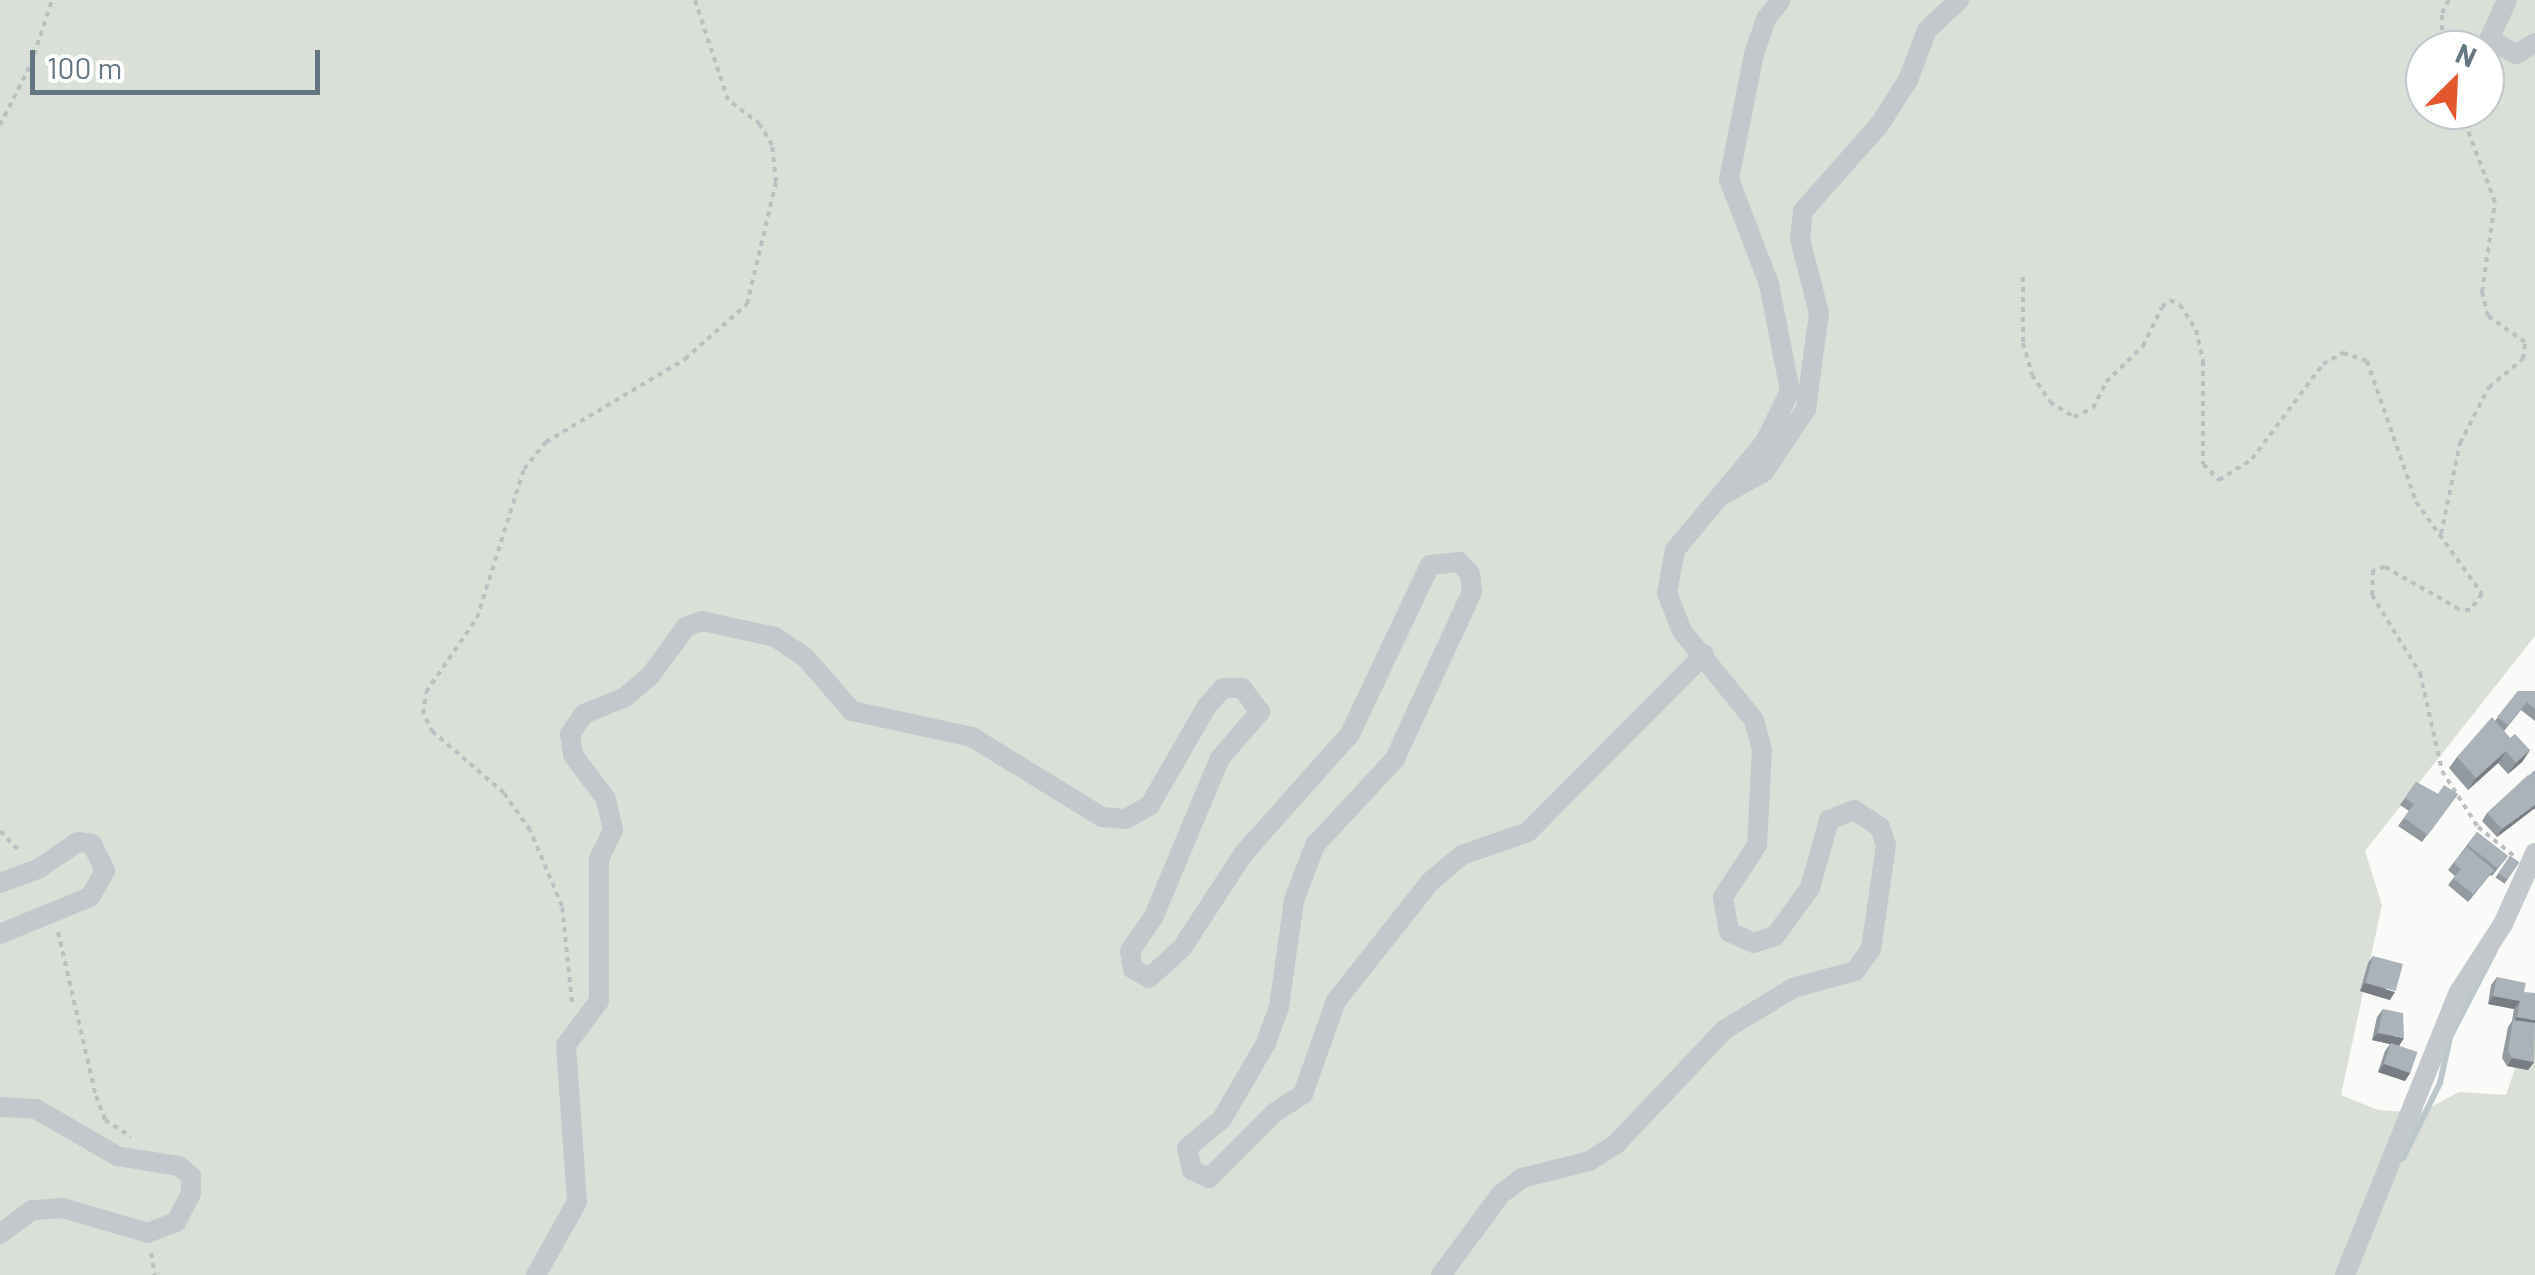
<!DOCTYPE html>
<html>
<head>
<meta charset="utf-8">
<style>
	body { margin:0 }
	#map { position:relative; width:2535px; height:1275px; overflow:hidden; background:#fafaf8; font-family:Barlow,sans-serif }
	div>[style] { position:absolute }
	.green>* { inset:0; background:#dadfd7 }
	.stream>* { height:6px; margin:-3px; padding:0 3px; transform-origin:3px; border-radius:3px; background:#bbc7cb }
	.path>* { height:4px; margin-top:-2px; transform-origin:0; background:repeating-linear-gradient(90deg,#bbbfc2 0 5px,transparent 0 10px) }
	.minor>* { height:20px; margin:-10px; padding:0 10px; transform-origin:10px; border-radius:10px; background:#c3c8cc }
	.wall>* { inset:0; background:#929a9f; transform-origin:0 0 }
	.shaded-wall>* { inset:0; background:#777d82 }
	.building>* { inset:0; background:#aab3b9; transform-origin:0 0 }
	span { translate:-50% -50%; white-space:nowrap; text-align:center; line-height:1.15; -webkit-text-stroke:10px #fff; paint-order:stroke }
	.north { position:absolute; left:2405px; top:30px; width:100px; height:100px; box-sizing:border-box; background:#fff; border:2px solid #c1c8cd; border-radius:50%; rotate:24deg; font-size:28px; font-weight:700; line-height:40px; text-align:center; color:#657683 }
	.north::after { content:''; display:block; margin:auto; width:35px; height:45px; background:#e4572e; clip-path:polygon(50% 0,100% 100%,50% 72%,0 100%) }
	.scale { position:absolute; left:30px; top:50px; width:290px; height:45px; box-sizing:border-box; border:5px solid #657683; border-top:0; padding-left:12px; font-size:30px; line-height:35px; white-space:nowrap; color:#657683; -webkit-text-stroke:8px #fff; paint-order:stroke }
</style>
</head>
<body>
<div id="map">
	<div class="green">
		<i style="clip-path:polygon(evenodd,0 0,2535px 0,2535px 636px,2365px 851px,2382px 905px,2341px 1095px,2378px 1110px,2420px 1113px,2459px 1092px,2506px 1095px,2535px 1009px,2535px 1275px,0 1275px,0 0,2425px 50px,2485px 50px,2485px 110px,2425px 110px,2425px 50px)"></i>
	</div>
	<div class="stream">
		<i style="left:2403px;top:1158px;width:84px;rotate:-63.7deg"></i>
		<i style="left:2440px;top:1083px;width:47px;rotate:-77.7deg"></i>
		<i style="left:2450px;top:1037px;width:96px;rotate:-62.6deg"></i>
	</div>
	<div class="path">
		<i style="left:2442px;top:50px;width:37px;rotate:-90deg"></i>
		<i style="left:2442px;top:13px;width:15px;rotate:-62deg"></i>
		<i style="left:0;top:125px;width:68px;rotate:-63.1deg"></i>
		<i style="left:31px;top:64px;width:67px;rotate:-71.8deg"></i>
		<i style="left:2023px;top:277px;width:66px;rotate:90deg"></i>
		<i style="left:2023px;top:343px;width:33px;rotate:74deg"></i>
		<i style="left:2032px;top:375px;width:32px;rotate:56deg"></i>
		<i style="left:2050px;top:402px;width:28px;rotate:32deg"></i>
		<i style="left:2074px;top:417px;width:21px;rotate:-25deg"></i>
		<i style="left:2093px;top:408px;width:29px;rotate:-63deg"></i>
		<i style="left:2106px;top:382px;width:52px;rotate:-44.2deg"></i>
		<i style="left:2143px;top:346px;width:43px;rotate:-64deg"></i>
		<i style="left:2162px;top:307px;width:11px;rotate:-41deg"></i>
		<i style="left:2170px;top:300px;width:11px;rotate:27deg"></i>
		<i style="left:2180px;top:305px;width:30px;rotate:57deg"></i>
		<i style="left:2196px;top:330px;width:32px;rotate:77deg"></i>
		<i style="left:2203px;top:361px;width:103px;rotate:90deg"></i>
		<i style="left:2203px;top:464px;width:23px;rotate:45deg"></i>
		<i style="left:2219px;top:480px;width:39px;rotate:-32deg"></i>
		<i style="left:2252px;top:459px;width:119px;rotate:-53.2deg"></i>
		<i style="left:2323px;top:364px;width:23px;rotate:-29deg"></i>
		<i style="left:2343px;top:353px;width:25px;rotate:18deg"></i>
		<i style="left:2367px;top:361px;width:149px;rotate:70.8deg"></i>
		<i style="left:2416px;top:502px;width:113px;rotate:54.3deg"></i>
		<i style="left:2482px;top:594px;width:20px;rotate:127deg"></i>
		<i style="left:2470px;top:610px;width:11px;rotate:-175deg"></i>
		<i style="left:2459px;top:609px;width:85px;rotate:-150.4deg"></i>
		<i style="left:2385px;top:567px;width:12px;rotate:166deg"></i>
		<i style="left:2373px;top:570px;width:25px;rotate:92deg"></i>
		<i style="left:2372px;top:595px;width:92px;rotate:58.4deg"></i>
		<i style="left:2420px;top:673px;width:100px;rotate:77.3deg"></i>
		<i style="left:2442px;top:771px;width:67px;rotate:57.3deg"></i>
		<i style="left:2478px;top:827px;width:46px;rotate:38.9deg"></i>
		<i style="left:2441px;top:534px;width:93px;rotate:-78.2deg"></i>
		<i style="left:2460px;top:443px;width:63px;rotate:-62.6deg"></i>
		<i style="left:2489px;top:387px;width:44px;rotate:-39.5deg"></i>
		<i style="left:2523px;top:359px;width:17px;rotate:-83deg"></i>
		<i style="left:2525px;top:342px;width:45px;rotate:-144.9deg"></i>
		<i style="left:2488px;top:316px;width:25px;rotate:-104deg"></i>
		<i style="left:2482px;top:292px;width:91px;rotate:-81.8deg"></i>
		<i style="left:2495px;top:202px;width:98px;rotate:-110.8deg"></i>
		<i style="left:0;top:831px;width:30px;rotate:46deg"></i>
		<i style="left:58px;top:932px;width:168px;rotate:77deg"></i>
		<i style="left:96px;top:1096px;width:26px;rotate:69deg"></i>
		<i style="left:105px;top:1120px;width:31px;rotate:33deg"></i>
		<i style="left:572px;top:1002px;width:97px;rotate:-95.9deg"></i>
		<i style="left:562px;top:906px;width:82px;rotate:-112.8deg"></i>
		<i style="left:530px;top:830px;width:45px;rotate:-125.1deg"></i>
		<i style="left:504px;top:793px;width:94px;rotate:-139.3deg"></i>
		<i style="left:433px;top:732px;width:21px;rotate:-119deg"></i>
		<i style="left:423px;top:714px;width:22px;rotate:-82deg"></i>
		<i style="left:426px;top:692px;width:90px;rotate:-55.4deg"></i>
		<i style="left:477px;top:618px;width:156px;rotate:-72.5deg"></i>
		<i style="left:524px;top:469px;width:35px;rotate:-51deg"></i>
		<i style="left:546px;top:442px;width:162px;rotate:-30.8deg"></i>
		<i style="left:685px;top:359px;width:83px;rotate:-41.6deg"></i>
		<i style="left:747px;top:304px;width:125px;rotate:-76.6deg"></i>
		<i style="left:776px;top:182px;width:37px;rotate:-96deg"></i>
		<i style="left:772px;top:145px;width:24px;rotate:-120deg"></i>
		<i style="left:760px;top:124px;width:40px;rotate:-143deg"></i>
		<i style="left:728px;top:100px;width:105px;rotate:-108.3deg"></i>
		<i style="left:151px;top:1253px;width:22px;rotate:80deg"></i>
	</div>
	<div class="minor">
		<i style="left:2507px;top:0;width:44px;rotate:114.2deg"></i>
		<i style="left:2489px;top:40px;width:30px;rotate:27deg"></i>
		<i style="left:2516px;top:54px;width:22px;rotate:-30deg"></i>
		<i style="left:1726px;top:493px;width:43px;rotate:-28.9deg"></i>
		<i style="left:1764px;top:472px;width:76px;rotate:-56.3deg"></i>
		<i style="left:1806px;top:409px;width:97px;rotate:-82.3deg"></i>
		<i style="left:1819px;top:313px;width:76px;rotate:-104.4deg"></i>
		<i style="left:1800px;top:239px;width:28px;rotate:-84deg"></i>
		<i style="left:1803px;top:211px;width:116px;rotate:-48.5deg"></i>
		<i style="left:1880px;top:124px;width:52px;rotate:-57.5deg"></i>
		<i style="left:1908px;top:80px;width:53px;rotate:-69.2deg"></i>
		<i style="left:1927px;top:30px;width:44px;rotate:-43.2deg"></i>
		<i style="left:0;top:883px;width:40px;rotate:-20.2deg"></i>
		<i style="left:38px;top:869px;width:48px;rotate:-34deg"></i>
		<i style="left:78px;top:842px;width:14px;rotate:8deg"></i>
		<i style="left:92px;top:844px;width:30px;rotate:64deg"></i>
		<i style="left:105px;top:871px;width:30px;rotate:120deg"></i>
		<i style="left:90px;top:897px;width:97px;rotate:157.7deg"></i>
		<i style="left:0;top:1107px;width:36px;rotate:3deg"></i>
		<i style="left:36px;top:1109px;width:94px;rotate:30.1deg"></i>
		<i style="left:117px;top:1156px;width:63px;rotate:9.2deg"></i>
		<i style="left:179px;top:1166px;width:16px;rotate:40deg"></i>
		<i style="left:191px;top:1176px;width:17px;rotate:90deg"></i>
		<i style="left:191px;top:1193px;width:33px;rotate:117deg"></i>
		<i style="left:176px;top:1222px;width:30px;rotate:159deg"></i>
		<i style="left:148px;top:1233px;width:89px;rotate:-163.6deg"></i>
		<i style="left:63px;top:1208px;width:31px;rotate:176deg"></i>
		<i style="left:32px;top:1210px;width:40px;rotate:143deg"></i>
		<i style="left:536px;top:1275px;width:84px;rotate:-60.7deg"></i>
		<i style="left:577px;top:1202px;width:157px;rotate:-94deg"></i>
		<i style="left:566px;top:1045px;width:55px;rotate:-53.1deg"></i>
		<i style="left:599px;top:1001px;width:142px;rotate:-90deg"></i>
		<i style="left:599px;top:859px;width:32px;rotate:-64deg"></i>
		<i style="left:613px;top:830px;width:32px;rotate:-103deg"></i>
		<i style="left:606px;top:799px;width:55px;rotate:-126.9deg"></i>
		<i style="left:573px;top:755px;width:21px;rotate:-98deg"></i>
		<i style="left:570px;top:734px;width:24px;rotate:-55deg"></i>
		<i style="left:584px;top:714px;width:44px;rotate:-22.5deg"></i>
		<i style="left:625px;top:697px;width:33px;rotate:-40deg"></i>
		<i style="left:650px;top:676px;width:61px;rotate:-53.7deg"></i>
		<i style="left:686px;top:627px;width:17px;rotate:-21deg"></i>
		<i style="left:702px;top:621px;width:75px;rotate:12.4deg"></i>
		<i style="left:775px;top:637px;width:36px;rotate:34deg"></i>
		<i style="left:805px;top:657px;width:72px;rotate:49deg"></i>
		<i style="left:852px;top:711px;width:123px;rotate:12.2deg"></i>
		<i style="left:972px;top:737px;width:153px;rotate:31.6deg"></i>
		<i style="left:1102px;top:817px;width:24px;rotate:5deg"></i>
		<i style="left:1126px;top:819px;width:28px;rotate:-30deg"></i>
		<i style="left:1150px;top:805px;width:114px;rotate:-60.1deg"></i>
		<i style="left:1207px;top:706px;width:24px;rotate:-48deg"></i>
		<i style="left:1223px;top:688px;width:19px"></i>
		<i style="left:1242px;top:688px;width:30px;rotate:53deg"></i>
		<i style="left:1260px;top:712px;width:61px;rotate:131deg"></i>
		<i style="left:1220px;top:758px;width:171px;rotate:112.7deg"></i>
		<i style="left:1154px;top:916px;width:42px;rotate:124.4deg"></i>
		<i style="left:1130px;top:951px;width:18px;rotate:81deg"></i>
		<i style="left:1133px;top:969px;width:18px;rotate:29deg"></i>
		<i style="left:1149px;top:978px;width:45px;rotate:-42.3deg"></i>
		<i style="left:1182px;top:948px;width:113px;rotate:-56.9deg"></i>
		<i style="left:1244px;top:853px;width:159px;rotate:-48.3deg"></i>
		<i style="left:1350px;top:734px;width:187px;rotate:-64.7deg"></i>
		<i style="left:1430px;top:565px;width:29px;rotate:-6deg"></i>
		<i style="left:1459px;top:562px;width:16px;rotate:47deg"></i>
		<i style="left:1470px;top:574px;width:18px;rotate:84deg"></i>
		<i style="left:1472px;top:592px;width:184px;rotate:114.8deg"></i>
		<i style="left:1395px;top:759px;width:117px;rotate:132.9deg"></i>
		<i style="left:1315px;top:845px;width:59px;rotate:110.9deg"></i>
		<i style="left:1294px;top:900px;width:108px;rotate:98deg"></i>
		<i style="left:1279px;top:1007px;width:38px;rotate:110deg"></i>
		<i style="left:1266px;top:1043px;width:88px;rotate:120.1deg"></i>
		<i style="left:1222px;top:1119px;width:45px;rotate:140.4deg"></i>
		<i style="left:1187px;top:1148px;width:23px;rotate:77deg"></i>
		<i style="left:1192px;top:1170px;width:19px;rotate:25deg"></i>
		<i style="left:1209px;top:1178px;width:92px;rotate:-45deg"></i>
		<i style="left:1274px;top:1113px;width:35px;rotate:-33deg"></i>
		<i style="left:1303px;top:1094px;width:99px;rotate:-70.5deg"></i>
		<i style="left:1336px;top:1001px;width:152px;rotate:-51.7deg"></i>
		<i style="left:1430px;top:882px;width:42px;rotate:-40.2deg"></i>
		<i style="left:1462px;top:855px;width:70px;rotate:-19.2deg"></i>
		<i style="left:1528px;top:832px;width:250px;rotate:-45.2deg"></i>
		<i style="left:1441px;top:1275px;width:101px;rotate:-53.5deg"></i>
		<i style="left:1501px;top:1194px;width:26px;rotate:-37deg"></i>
		<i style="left:1522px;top:1178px;width:69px;rotate:-14.2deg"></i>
		<i style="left:1589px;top:1161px;width:32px;rotate:-32deg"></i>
		<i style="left:1616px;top:1144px;width:157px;rotate:-46.5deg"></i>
		<i style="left:1724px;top:1030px;width:81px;rotate:-31.3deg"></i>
		<i style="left:1793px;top:988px;width:64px;rotate:-15.3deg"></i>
		<i style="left:1855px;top:971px;width:27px;rotate:-54deg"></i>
		<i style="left:1871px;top:949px;width:105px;rotate:-81.8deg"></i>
		<i style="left:1886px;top:845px;width:19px;rotate:-108deg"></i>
		<i style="left:1880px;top:827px;width:31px;rotate:-147deg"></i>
		<i style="left:1854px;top:810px;width:27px;rotate:158deg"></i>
		<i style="left:1829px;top:820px;width:71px;rotate:105.6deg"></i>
		<i style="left:1810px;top:888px;width:59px;rotate:126.1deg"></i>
		<i style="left:1775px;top:936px;width:22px;rotate:162deg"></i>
		<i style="left:1754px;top:943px;width:27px;rotate:-156deg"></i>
		<i style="left:1729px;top:932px;width:36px;rotate:-100deg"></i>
		<i style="left:1723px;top:897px;width:62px;rotate:-56.8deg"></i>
		<i style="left:1757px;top:845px;width:95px;rotate:-87deg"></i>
		<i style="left:1762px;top:750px;width:31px;rotate:-105deg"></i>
		<i style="left:1754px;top:720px;width:114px;rotate:-129deg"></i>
		<i style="left:1682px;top:631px;width:41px;rotate:-111.5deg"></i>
		<i style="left:1667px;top:593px;width:44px;rotate:-79.5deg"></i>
		<i style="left:1675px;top:550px;width:141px;rotate:-50.2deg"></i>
		<i style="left:1765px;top:442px;width:57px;rotate:-63.9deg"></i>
		<i style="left:1790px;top:391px;width:109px;rotate:-101.1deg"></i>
		<i style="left:1769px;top:284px;width:112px;rotate:-110.9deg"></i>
		<i style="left:1729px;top:179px;width:127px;rotate:-78.7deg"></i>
		<i style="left:1754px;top:54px;width:37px;rotate:-71deg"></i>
		<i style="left:1766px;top:19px;width:24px;rotate:-52deg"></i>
		<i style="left:2345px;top:1275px;width:305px;rotate:-68.1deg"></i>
		<i style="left:2459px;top:992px;width:81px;rotate:-57.1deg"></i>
		<i style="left:2503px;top:924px;width:78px;rotate:-65.7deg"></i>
	</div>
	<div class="wall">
		<i style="clip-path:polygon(2518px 691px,2535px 691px,2535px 721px,2521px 710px,2504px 731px,2510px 738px,2530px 750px,2522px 762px,2508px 774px,2498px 763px,2468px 790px,2449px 768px,2457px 757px,2495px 721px)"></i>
		<i style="clip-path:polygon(2535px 770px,2535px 808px,2497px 837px,2482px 821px,2487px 813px)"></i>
		<i style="clip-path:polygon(2416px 782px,2438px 794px,2458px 794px,2422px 842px,2398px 826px,2409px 811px,2400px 805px)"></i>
		<i style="clip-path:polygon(2477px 832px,2508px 856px,2492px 876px,2490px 875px,2468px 902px,2448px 885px,2455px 876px,2448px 870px)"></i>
		<i style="left:2510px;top:856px;width:11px;height:26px;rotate:34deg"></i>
		<i style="clip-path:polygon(2373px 956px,2390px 1000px,2360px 991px,2368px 963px)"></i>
		<i style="clip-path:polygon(2497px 977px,2524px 992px,2534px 1062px,2528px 1070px,2507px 1066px,2502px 1058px,2508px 1027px,2512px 1021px,2514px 1009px,2488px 1004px,2491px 985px)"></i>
		<i style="clip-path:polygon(2383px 1009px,2410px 1073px,2405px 1081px,2378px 1072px,2385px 1051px,2390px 1044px,2372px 1040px,2377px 1017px)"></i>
	</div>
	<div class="shaded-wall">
		<i style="clip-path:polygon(2530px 750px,2522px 762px,2508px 774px,2516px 763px)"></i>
		<i style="clip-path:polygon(2506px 751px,2498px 763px,2468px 790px,2476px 778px)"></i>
		<i style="clip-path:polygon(2535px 805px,2535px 808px,2497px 837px,2502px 829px)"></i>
		<i style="clip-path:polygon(2365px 983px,2395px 992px,2390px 1000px,2360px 991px)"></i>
		<i style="clip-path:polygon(2493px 996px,2520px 1001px,2514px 1009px,2488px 1004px)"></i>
		<i style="clip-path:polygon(2517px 1017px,2535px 1020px,2535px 1023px,2512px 1025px)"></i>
		<i style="clip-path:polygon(2378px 1033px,2404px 1038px,2399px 1046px,2372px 1040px)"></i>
		<i style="clip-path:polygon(2512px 1058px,2534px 1062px,2528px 1070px,2507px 1066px)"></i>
		<i style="clip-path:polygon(2384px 1064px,2410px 1073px,2405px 1081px,2378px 1072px)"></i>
	</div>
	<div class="building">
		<i style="clip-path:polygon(2518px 691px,2535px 691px,2535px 709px,2527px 702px,2508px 725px,2497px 717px)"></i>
		<i style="clip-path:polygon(2492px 717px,2510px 738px,2515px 734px,2530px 750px,2516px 763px,2506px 751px,2476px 778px,2457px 757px)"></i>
		<i style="clip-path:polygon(2535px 770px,2535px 782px,2529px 776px)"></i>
		<i style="clip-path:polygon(2528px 775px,2535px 782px,2535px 805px,2502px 829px,2487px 813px)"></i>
		<i style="clip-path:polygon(2416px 782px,2438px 794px,2444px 785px,2458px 794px,2428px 835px,2404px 818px,2414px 804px,2405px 798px)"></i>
		<i style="left:2477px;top:832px;width:39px;height:16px;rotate:38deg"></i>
		<i style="clip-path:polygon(2467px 847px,2494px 870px,2473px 894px,2453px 878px,2461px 869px,2453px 863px)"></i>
		<i style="left:2510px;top:856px;width:11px;height:21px;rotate:34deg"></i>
		<i style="left:2373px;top:956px;width:31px;height:28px;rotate:15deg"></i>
		<i style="clip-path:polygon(2497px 977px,2526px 983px,2524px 992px,2535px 993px,2535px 1020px,2517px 1017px,2520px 1001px,2493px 996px)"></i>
		<i style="clip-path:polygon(2383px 1009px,2403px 1013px,2404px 1038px,2378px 1033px)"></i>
		<i style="clip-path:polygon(2513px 1020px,2535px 1023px,2534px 1062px,2512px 1058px,2508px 1051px)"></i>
		<i style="left:2391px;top:1043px;width:28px;height:22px;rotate:19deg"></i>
	</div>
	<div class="north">N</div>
	<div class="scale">100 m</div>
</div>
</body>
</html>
